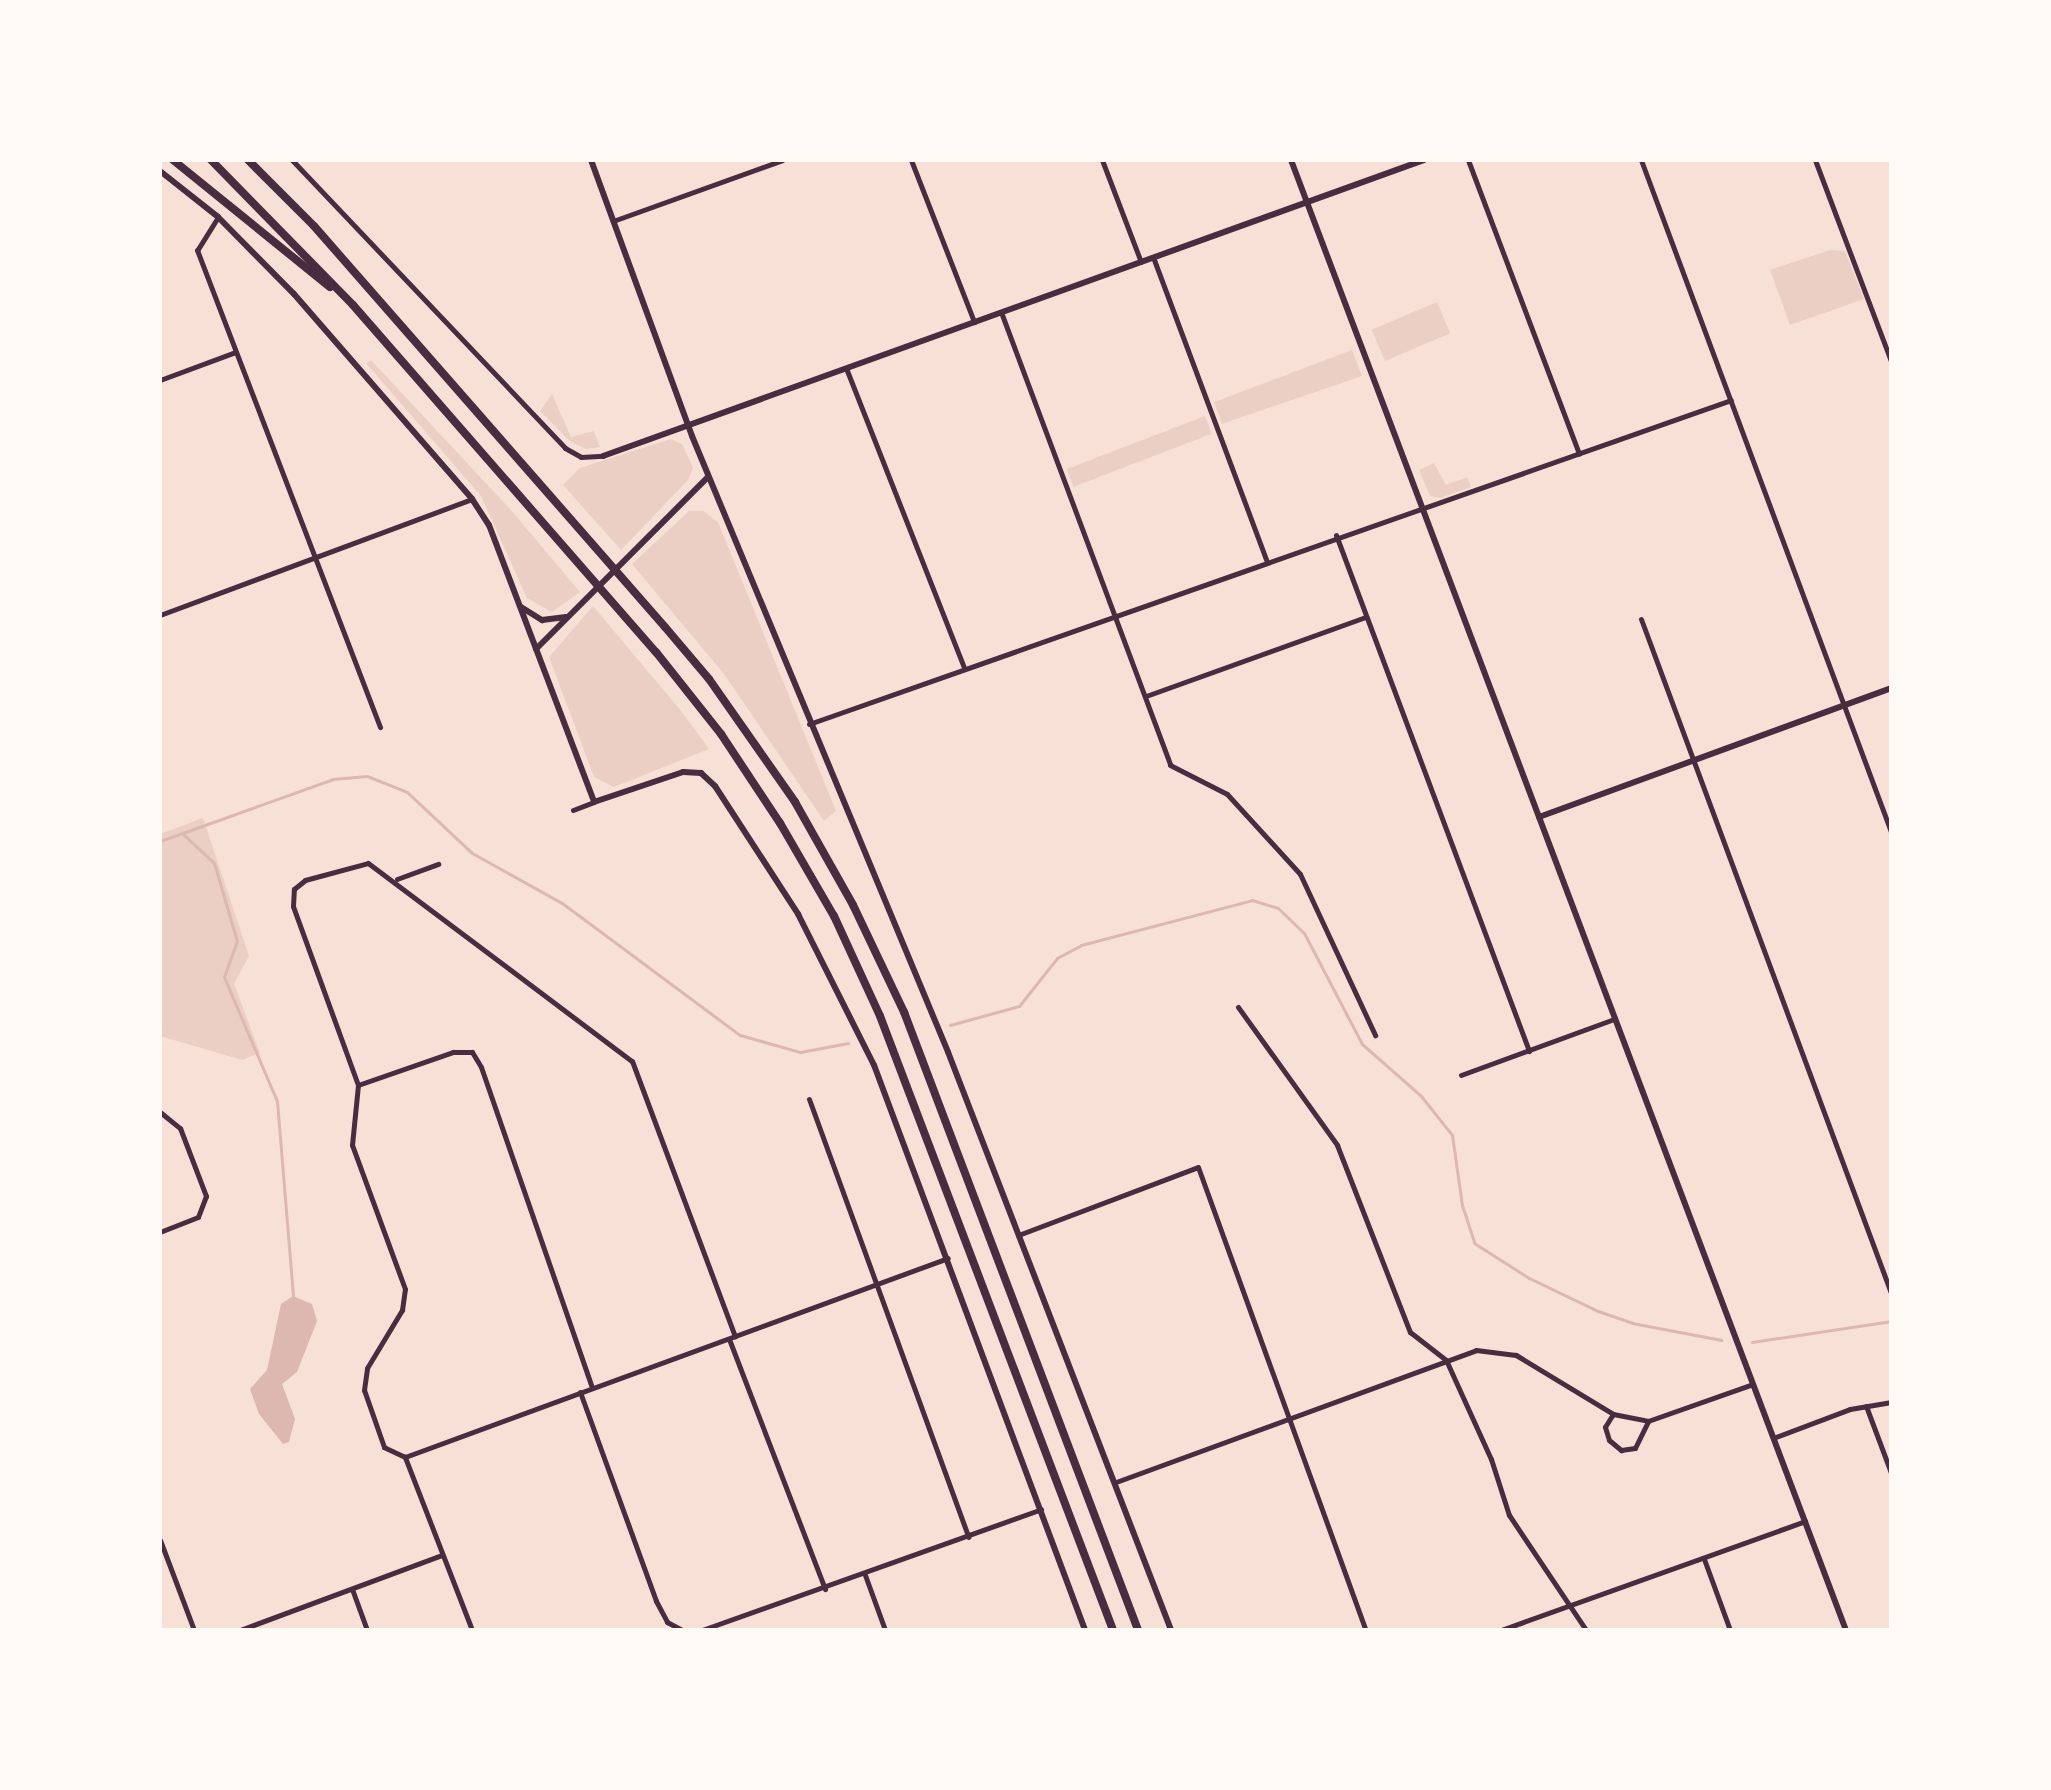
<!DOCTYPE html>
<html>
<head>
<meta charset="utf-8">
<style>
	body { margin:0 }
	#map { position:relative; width:2051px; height:1790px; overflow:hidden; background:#f7e1d7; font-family:Manrope,sans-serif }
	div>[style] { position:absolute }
	.green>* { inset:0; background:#ebcfc5; transform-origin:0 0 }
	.water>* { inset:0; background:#dcb8b0 }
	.stream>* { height:3px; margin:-1.5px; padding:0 1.5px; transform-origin:1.5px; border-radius:1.5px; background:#dcb8b0 }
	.minor>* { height:5px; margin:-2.5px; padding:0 2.5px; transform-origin:2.5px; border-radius:2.5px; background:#4a2c40 }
	.tertiary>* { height:6px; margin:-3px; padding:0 3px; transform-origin:3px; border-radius:3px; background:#4a2c40 }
	.secondary>* { height:6px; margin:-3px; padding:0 3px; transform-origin:3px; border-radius:3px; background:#4a2c40 }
	.motorway>* { height:8px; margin:-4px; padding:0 4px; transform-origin:4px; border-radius:4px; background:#4a2c40 }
	span { translate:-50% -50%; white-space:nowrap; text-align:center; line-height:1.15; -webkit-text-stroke:6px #fffaf5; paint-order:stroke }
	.frame { position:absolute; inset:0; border:162px solid #fffaf5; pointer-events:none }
</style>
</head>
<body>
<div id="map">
	<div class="green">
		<i style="clip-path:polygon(1830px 250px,1845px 251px,1864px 299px,1790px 325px,1770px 270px)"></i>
		<i style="left:1437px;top:302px;width:34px;height:71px;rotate:67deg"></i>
		<i style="clip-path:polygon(1352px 350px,1362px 376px,1222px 424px,1214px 402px)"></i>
		<i style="clip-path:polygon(371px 360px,511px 510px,580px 592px,552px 612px,527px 598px,481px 496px,366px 363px)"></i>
		<i style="clip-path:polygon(552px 394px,571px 437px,594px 431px,600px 447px,586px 449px,571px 442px,540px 411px)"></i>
		<i style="left:1205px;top:416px;width:19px;height:148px;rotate:69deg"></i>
		<i style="clip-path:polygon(671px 439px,682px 444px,693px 468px,688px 480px,621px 550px,563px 485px,580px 468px)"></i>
		<i style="clip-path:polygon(1434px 463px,1446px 485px,1467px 477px,1471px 487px,1440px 498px,1430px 496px,1419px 470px)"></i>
		<i style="clip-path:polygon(689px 511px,703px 511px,718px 522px,836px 811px,824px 821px,724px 674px,632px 564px)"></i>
		<i style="clip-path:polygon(593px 606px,682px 712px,709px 749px,614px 787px,594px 777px,549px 657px)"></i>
		<i style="clip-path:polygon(203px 818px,249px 956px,234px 984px,260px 1053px,242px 1060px,160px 1036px,160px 834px)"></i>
	</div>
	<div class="water">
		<i style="clip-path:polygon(293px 1296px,312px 1304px,317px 1321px,297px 1372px,282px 1384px,295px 1419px,289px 1442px,283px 1444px,259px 1414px,250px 1389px,267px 1370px,281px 1304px)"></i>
	</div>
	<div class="stream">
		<i style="left:183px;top:834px;width:42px;rotate:43.1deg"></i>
		<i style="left:214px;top:863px;width:81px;rotate:73.6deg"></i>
		<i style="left:237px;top:941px;width:38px;rotate:110deg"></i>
		<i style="left:224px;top:977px;width:135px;rotate:66.9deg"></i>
		<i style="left:277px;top:1101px;width:196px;rotate:85.3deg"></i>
		<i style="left:160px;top:841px;width:184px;rotate:-19.7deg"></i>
		<i style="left:333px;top:779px;width:34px;rotate:-5deg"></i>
		<i style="left:367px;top:776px;width:43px;rotate:21.8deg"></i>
		<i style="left:407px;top:792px;width:89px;rotate:43.2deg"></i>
		<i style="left:472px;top:853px;width:103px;rotate:29.1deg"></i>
		<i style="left:562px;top:903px;width:222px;rotate:36.6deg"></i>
		<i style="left:740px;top:1035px;width:62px;rotate:15.8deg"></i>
		<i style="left:800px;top:1052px;width:49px;rotate:-10.6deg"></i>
		<i style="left:950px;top:1025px;width:72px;rotate:-15.4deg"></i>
		<i style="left:1019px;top:1006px;width:61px;rotate:-51.6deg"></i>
		<i style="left:1057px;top:958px;width:27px;rotate:-28deg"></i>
		<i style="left:1081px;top:945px;width:177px;rotate:-14.7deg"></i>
		<i style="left:1252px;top:900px;width:27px;rotate:17deg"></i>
		<i style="left:1278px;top:908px;width:36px;rotate:44deg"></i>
		<i style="left:1304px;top:933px;width:125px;rotate:62.4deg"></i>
		<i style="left:1362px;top:1044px;width:79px;rotate:41.4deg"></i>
		<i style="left:1421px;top:1096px;width:50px;rotate:51.5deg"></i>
		<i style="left:1452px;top:1135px;width:71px;rotate:81.9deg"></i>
		<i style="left:1462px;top:1205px;width:40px;rotate:72deg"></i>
		<i style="left:1474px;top:1243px;width:65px;rotate:32.5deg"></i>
		<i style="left:1529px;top:1278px;width:76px;rotate:25.6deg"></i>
		<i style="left:1598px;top:1311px;width:36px;rotate:19deg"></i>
		<i style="left:1632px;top:1323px;width:91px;rotate:10.8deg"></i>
		<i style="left:1752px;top:1342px;width:141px;rotate:-8.6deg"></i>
	</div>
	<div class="minor">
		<i style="left:292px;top:160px;width:397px;rotate:46.5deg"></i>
		<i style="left:565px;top:448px;width:18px;rotate:29deg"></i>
		<i style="left:581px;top:457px;width:22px;rotate:-3deg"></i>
		<i style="left:911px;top:160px;width:174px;rotate:68.7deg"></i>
		<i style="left:1102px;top:160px;width:109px;rotate:69.1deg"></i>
		<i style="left:1468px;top:160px;width:314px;rotate:69.3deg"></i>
		<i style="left:1641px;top:160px;width:717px;rotate:69.59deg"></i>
		<i style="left:1815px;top:160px;width:215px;rotate:69.3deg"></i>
		<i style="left:218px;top:217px;width:39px;rotate:122deg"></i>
		<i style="left:197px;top:250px;width:511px;rotate:69.01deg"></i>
		<i style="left:613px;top:221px;width:180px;rotate:-19.8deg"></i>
		<i style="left:1153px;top:257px;width:323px;rotate:69.5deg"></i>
		<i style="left:1001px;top:312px;width:483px;rotate:69.5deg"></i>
		<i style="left:1170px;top:765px;width:64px;rotate:27deg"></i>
		<i style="left:1227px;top:794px;width:108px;rotate:47.6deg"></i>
		<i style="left:1300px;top:874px;width:178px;rotate:65deg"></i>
		<i style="left:846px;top:368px;width:321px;rotate:68.5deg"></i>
		<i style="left:160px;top:380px;width:78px;rotate:-20.3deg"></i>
		<i style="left:1336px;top:535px;width:551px;rotate:69.49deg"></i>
		<i style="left:160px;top:615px;width:333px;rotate:-20.4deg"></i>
		<i style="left:1641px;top:619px;width:719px;rotate:69.65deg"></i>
		<i style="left:1146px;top:696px;width:234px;rotate:-19.8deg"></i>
		<i style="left:809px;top:724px;width:977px;rotate:-19.36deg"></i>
		<i style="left:573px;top:810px;width:22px;rotate:-21deg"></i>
		<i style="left:397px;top:879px;width:44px;rotate:-20.1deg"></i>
		<i style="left:1238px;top:1007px;width:170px;rotate:54.3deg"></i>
		<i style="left:1337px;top:1145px;width:201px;rotate:68.7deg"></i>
		<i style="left:1410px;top:1332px;width:46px;rotate:37.9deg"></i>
		<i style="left:1446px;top:1360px;width:109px;rotate:65.6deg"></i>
		<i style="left:1491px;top:1459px;width:59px;rotate:72.2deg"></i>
		<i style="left:1509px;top:1515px;width:138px;rotate:56.2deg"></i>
		<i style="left:1461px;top:1075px;width:163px;rotate:-20.1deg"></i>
		<i style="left:358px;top:1085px;width:101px;rotate:-19.2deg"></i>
		<i style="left:453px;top:1052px;width:19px"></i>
		<i style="left:472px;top:1052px;width:17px;rotate:59deg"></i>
		<i style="left:481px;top:1067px;width:339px;rotate:70.9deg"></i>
		<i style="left:809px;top:1099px;width:466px;rotate:70deg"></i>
		<i style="left:160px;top:1112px;width:26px;rotate:39deg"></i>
		<i style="left:180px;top:1128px;width:73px;rotate:69.1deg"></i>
		<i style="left:206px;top:1196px;width:22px;rotate:111deg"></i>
		<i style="left:198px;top:1217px;width:41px;rotate:158.5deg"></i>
		<i style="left:1021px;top:1234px;width:189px;rotate:-20.7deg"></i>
		<i style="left:1198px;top:1167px;width:493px;rotate:70.1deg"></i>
		<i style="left:729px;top:1339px;width:268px;rotate:69deg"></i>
		<i style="left:580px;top:1392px;width:222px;rotate:70deg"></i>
		<i style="left:656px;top:1601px;width:24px;rotate:62deg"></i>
		<i style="left:667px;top:1622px;width:17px;rotate:28deg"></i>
		<i style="left:1866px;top:1406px;width:72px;rotate:69.5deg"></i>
		<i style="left:1613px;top:1414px;width:15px;rotate:122deg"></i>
		<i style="left:1605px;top:1427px;width:14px;rotate:73deg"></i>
		<i style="left:1609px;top:1440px;width:16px;rotate:40deg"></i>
		<i style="left:1621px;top:1450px;width:14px;rotate:-8deg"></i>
		<i style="left:1635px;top:1448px;width:30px;rotate:-64deg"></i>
		<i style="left:1773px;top:1438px;width:82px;rotate:-20.6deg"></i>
		<i style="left:1850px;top:1409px;width:42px;rotate:-9.7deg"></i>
		<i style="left:405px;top:1457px;width:578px;rotate:-20.13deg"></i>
		<i style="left:1116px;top:1482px;width:383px;rotate:-20.1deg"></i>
		<i style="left:1476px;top:1350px;width:40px;rotate:7.1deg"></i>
		<i style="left:1516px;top:1355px;width:114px;rotate:31.3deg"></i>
		<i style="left:1613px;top:1414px;width:36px;rotate:11deg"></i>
		<i style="left:1648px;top:1421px;width:111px;rotate:-19.4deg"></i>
		<i style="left:160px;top:1540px;width:96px;rotate:69.3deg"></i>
		<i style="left:1704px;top:1559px;width:76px;rotate:69.9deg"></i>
		<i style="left:865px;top:1575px;width:59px;rotate:70deg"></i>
		<i style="left:352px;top:1589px;width:44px;rotate:69.9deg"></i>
		<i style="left:240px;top:1630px;width:215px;rotate:-20.4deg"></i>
		<i style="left:472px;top:1630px;width:186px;rotate:-111.2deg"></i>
		<i style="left:405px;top:1457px;width:23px;rotate:-155deg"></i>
		<i style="left:384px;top:1447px;width:60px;rotate:-109.3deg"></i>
		<i style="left:364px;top:1390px;width:22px;rotate:-82deg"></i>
		<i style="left:367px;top:1368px;width:68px;rotate:-58.9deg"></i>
		<i style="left:402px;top:1310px;width:21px;rotate:-82deg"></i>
		<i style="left:405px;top:1289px;width:153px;rotate:-110.2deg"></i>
		<i style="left:352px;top:1145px;width:60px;rotate:-84.3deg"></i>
		<i style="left:358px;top:1085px;width:190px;rotate:-110deg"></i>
		<i style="left:293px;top:906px;width:17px;rotate:-87deg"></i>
		<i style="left:294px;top:889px;width:14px;rotate:-39deg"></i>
		<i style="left:305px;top:880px;width:65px;rotate:-15.1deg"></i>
		<i style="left:368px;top:863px;width:330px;rotate:36.9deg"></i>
		<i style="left:632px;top:1061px;width:294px;rotate:69.5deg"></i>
		<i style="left:702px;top:1630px;width:360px;rotate:-19.6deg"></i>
		<i style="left:1501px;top:1630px;width:323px;rotate:-19.7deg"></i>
	</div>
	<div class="tertiary">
		<i style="left:1291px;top:160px;width:1571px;rotate:69.32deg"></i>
		<i style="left:603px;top:456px;width:873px;rotate:-19.83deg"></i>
		<i style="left:1539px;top:817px;width:375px;rotate:-20.1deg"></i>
	</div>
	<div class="secondary">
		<i style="left:591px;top:160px;width:294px;rotate:69.9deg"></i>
		<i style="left:692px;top:436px;width:667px;rotate:67.43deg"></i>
		<i style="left:948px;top:1052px;width:620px;rotate:68.9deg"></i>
		<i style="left:160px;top:171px;width:74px;rotate:38.4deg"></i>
		<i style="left:218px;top:217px;width:108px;rotate:45.4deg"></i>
		<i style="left:294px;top:294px;width:271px;rotate:49deg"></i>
		<i style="left:472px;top:499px;width:31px;rotate:57deg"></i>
		<i style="left:489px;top:525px;width:296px;rotate:69.2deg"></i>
		<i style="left:594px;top:802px;width:94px;rotate:-18.6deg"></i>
		<i style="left:683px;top:772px;width:18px;rotate:3deg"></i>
		<i style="left:701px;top:773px;width:19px;rotate:43deg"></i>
		<i style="left:715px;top:786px;width:153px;rotate:57deg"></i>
		<i style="left:798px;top:914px;width:169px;rotate:63.3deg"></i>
		<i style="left:874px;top:1065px;width:603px;rotate:69.52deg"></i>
		<i style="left:521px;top:607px;width:25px;rotate:32deg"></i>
		<i style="left:542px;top:620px;width:24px;rotate:-7deg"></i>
		<i style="left:536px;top:649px;width:243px;rotate:-45deg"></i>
	</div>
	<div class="motorway">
		<i style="left:173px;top:160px;width:202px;rotate:39deg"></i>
		<i style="left:211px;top:160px;width:203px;rotate:45.6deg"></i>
		<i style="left:353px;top:305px;width:461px;rotate:48.9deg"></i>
		<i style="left:656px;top:652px;width:105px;rotate:51.6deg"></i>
		<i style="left:721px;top:734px;width:107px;rotate:56.5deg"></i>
		<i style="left:780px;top:823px;width:108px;rotate:59.9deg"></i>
		<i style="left:834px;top:916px;width:110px;rotate:65.3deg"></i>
		<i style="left:880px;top:1016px;width:657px;rotate:69.22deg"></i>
		<i style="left:248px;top:160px;width:93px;rotate:45deg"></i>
		<i style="left:314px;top:226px;width:533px;rotate:48.8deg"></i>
		<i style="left:665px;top:627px;width:68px;rotate:49.8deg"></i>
		<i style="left:709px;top:679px;width:150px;rotate:55deg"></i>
		<i style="left:795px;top:802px;width:118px;rotate:60.6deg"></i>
		<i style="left:853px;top:905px;width:119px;rotate:64.5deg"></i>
		<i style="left:904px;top:1012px;width:661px;rotate:69.26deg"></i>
	</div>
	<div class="frame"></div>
</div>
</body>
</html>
